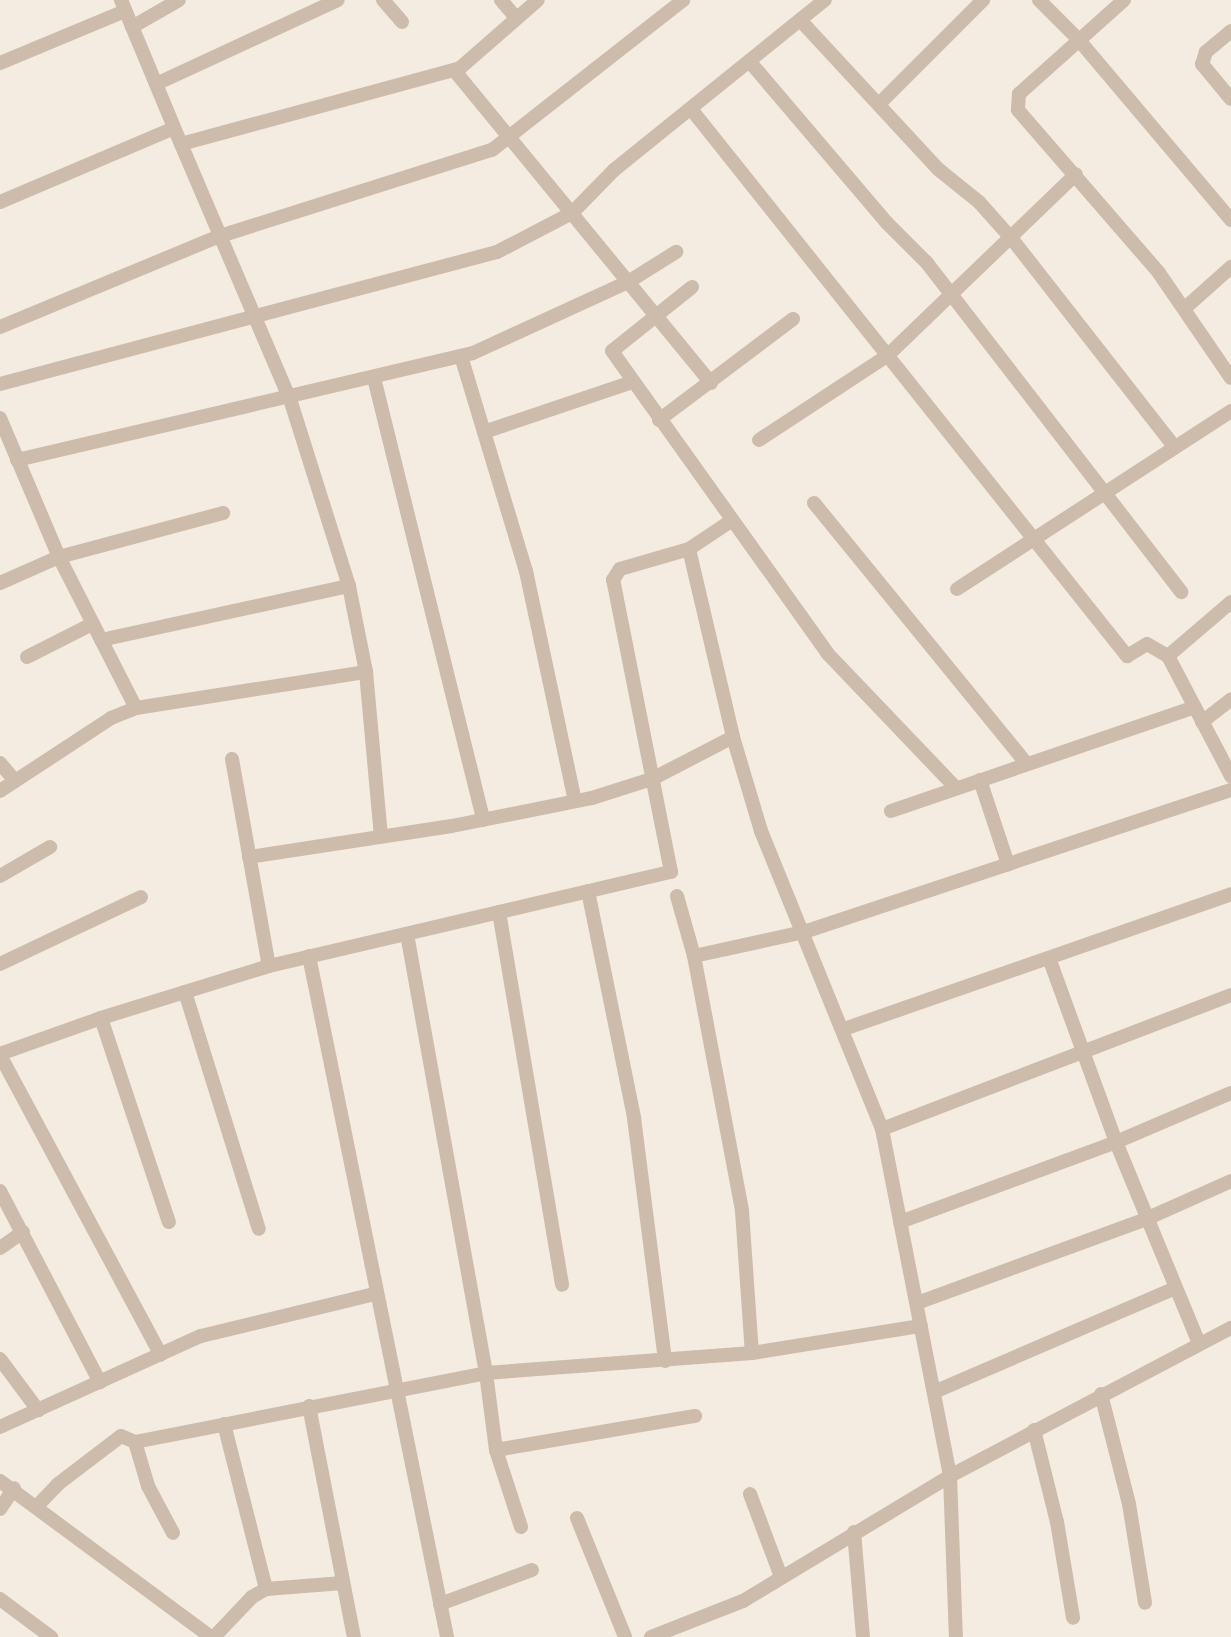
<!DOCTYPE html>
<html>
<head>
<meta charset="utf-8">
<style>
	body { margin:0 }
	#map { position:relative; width:1231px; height:1637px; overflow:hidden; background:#f4ebe1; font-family:Overpass,sans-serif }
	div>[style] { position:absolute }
	.minor>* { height:14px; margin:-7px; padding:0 7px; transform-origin:7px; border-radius:7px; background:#cdbbac }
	span { translate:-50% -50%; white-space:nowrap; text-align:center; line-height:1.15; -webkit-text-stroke:5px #fbf5ee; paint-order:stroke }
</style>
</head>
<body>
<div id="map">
	<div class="minor">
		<i style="left:121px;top:0;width:156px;rotate:67.4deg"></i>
		<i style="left:181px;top:144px;width:289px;rotate:-15.2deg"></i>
		<i style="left:460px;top:68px;width:103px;rotate:-41.1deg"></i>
		<i style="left:383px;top:0;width:29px;rotate:49deg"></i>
		<i style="left:501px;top:0;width:23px;rotate:50deg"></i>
		<i style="left:1039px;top:0;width:55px;rotate:45deg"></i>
		<i style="left:1078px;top:39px;width:237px;rotate:49.8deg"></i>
		<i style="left:1124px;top:0;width:141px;rotate:138.2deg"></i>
		<i style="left:1019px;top:94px;width:16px;rotate:94deg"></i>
		<i style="left:1018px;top:110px;width:216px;rotate:49.1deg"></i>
		<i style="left:1159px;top:273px;width:127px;rotate:55.6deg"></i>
		<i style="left:801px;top:21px;width:202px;rotate:47.2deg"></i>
		<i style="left:938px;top:169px;width:53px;rotate:38.8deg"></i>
		<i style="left:979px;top:202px;width:50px;rotate:48.3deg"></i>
		<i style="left:1012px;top:239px;width:261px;rotate:52deg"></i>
		<i style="left:132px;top:27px;width:54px;rotate:-29.9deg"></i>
		<i style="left:1231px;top:31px;width:33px;rotate:140deg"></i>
		<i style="left:1206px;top:52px;width:13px;rotate:108deg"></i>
		<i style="left:1202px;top:64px;width:45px;rotate:50.4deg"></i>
		<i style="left:750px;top:62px;width:211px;rotate:49.6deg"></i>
		<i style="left:887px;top:223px;width:57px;rotate:45deg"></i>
		<i style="left:927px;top:263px;width:416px;rotate:52.3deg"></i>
		<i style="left:0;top:63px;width:135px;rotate:-22.6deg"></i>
		<i style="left:454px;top:70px;width:405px;rotate:50.6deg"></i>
		<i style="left:156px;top:84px;width:200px;rotate:-24.8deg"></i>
		<i style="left:880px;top:103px;width:146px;rotate:-45deg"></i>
		<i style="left:691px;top:109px;width:700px;rotate:51.44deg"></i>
		<i style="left:1127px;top:656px;width:23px;rotate:-31deg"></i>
		<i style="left:1147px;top:644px;width:24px;rotate:30deg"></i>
		<i style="left:1168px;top:656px;width:136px;rotate:62.3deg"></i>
		<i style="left:181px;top:144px;width:277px;rotate:66.9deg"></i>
		<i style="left:290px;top:399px;width:196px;rotate:72.5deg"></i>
		<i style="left:349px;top:586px;width:88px;rotate:78.8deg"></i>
		<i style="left:366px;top:672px;width:165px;rotate:84.8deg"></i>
		<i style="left:0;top:202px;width:189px;rotate:-23deg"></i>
		<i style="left:692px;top:287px;width:102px;rotate:141.3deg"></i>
		<i style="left:612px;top:351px;width:372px;rotate:54.5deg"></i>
		<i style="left:828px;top:654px;width:185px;rotate:46.3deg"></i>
		<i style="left:1185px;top:308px;width:62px;rotate:-41.7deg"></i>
		<i style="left:0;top:327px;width:235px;rotate:-22.5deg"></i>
		<i style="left:217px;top:237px;width:288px;rotate:-17.6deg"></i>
		<i style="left:492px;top:150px;width:243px;rotate:-38.1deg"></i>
		<i style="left:461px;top:356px;width:225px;rotate:73.2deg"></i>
		<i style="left:526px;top:571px;width:235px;rotate:78deg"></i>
		<i style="left:374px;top:378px;width:455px;rotate:76.1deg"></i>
		<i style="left:0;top:384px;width:514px;rotate:-14.87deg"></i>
		<i style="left:497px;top:252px;width:85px;rotate:-27.5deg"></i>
		<i style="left:572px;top:213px;width:60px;rotate:-45.7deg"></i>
		<i style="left:614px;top:170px;width:271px;rotate:-38.9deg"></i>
		<i style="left:0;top:418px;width:151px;rotate:67deg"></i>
		<i style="left:59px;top:557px;width:169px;rotate:63deg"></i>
		<i style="left:659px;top:420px;width:168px;rotate:-37deg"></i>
		<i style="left:484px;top:432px;width:157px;rotate:-18.6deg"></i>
		<i style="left:759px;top:440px;width:153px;rotate:-33.3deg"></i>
		<i style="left:887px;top:356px;width:262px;rotate:-43.9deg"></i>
		<i style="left:17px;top:460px;width:468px;rotate:-13.2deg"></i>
		<i style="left:473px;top:353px;width:170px;rotate:-24.6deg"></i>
		<i style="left:628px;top:282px;width:57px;rotate:-32deg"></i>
		<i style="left:814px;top:503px;width:337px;rotate:50.8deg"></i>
		<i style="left:689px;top:549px;width:193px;rotate:76.8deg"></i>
		<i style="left:733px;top:737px;width:98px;rotate:73.4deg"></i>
		<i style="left:761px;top:831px;width:322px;rotate:67.9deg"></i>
		<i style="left:882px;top:1129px;width:354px;rotate:78.9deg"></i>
		<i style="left:950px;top:1476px;width:161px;rotate:87.9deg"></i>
		<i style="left:0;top:583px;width:64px;rotate:-23.8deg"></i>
		<i style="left:59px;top:557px;width:170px;rotate:-15deg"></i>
		<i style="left:957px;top:589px;width:327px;rotate:-33deg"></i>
		<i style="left:101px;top:640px;width:254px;rotate:-12.3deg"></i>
		<i style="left:1168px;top:656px;width:83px;rotate:-40.6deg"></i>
		<i style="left:27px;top:657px;width:73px;rotate:-26.9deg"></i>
		<i style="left:1202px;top:722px;width:37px;rotate:-38deg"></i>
		<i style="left:232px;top:759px;width:210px;rotate:79.9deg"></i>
		<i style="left:0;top:763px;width:23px;rotate:50deg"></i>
		<i style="left:980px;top:780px;width:89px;rotate:71.6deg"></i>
		<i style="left:0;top:791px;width:133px;rotate:-33.3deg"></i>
		<i style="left:111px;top:718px;width:27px;rotate:-22deg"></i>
		<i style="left:136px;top:708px;width:233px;rotate:-8.9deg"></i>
		<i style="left:891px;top:811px;width:321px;rotate:-18.9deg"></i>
		<i style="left:249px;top:857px;width:205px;rotate:-8.7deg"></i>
		<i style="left:452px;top:826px;width:143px;rotate:-11.3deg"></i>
		<i style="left:592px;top:798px;width:63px;rotate:-17.6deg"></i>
		<i style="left:652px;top:779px;width:91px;rotate:-27.4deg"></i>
		<i style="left:0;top:876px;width:58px;rotate:-30.1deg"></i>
		<i style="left:588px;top:891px;width:232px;rotate:78.5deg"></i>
		<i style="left:634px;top:1118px;width:245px;rotate:82.7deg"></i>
		<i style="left:677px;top:896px;width:62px;rotate:74.2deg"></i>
		<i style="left:694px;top:956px;width:259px;rotate:79.3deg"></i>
		<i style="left:742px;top:1211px;width:142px;rotate:86deg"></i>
		<i style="left:499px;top:912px;width:378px;rotate:80.4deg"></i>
		<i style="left:407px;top:934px;width:446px;rotate:79.8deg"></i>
		<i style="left:486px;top:1373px;width:78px;rotate:82.6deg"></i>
		<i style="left:496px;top:1450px;width:81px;rotate:72deg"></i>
		<i style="left:309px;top:956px;width:695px;rotate:78.54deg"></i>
		<i style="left:694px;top:956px;width:113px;rotate:-12.3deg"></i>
		<i style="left:804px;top:932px;width:450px;rotate:-18.4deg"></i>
		<i style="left:1049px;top:958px;width:196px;rotate:70deg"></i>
		<i style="left:1116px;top:1142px;width:215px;rotate:67.6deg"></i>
		<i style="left:0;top:964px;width:156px;rotate:-25.4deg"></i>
		<i style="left:185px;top:992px;width:248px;rotate:72.7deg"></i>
		<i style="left:101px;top:1018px;width:215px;rotate:71.6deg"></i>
		<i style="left:844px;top:1029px;width:410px;rotate:-19.2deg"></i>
		<i style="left:0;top:1054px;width:107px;rotate:-19.6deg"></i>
		<i style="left:101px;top:1018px;width:176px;rotate:-17.2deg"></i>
		<i style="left:269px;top:966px;width:413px;rotate:-13.2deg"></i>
		<i style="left:671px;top:872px;width:298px;rotate:-101.2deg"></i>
		<i style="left:613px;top:580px;width:13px;rotate:-58deg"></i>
		<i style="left:620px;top:569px;width:72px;rotate:-16.2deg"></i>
		<i style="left:689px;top:549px;width:50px;rotate:-33.7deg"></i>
		<i style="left:0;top:1055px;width:340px;rotate:61.8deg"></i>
		<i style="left:882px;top:1129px;width:374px;rotate:-21deg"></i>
		<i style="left:0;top:1191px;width:216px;rotate:62.4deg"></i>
		<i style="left:900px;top:1222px;width:230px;rotate:-20.3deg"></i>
		<i style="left:1116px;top:1142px;width:125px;rotate:-23.1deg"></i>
		<i style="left:0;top:1248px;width:28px;rotate:-35deg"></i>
		<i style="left:917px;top:1303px;width:244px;rotate:-20.1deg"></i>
		<i style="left:1146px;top:1219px;width:93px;rotate:-24.1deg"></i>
		<i style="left:0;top:1359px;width:64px;rotate:53.3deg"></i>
		<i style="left:934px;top:1392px;width:262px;rotate:-23.3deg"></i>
		<i style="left:1101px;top:1394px;width:114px;rotate:75.7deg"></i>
		<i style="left:1129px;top:1504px;width:100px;rotate:80.8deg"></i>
		<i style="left:309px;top:1406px;width:235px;rotate:79deg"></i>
		<i style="left:224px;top:1424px;width:170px;rotate:75.7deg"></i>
		<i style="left:0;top:1427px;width:221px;rotate:-24.4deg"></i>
		<i style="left:201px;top:1336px;width:178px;rotate:-13.6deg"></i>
		<i style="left:1034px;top:1430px;width:95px;rotate:76deg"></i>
		<i style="left:1057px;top:1522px;width:97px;rotate:80.5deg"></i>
		<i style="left:135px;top:1442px;width:46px;rotate:73.5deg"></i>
		<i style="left:148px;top:1486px;width:53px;rotate:62deg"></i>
		<i style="left:496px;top:1450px;width:202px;rotate:-9.7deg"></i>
		<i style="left:0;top:1481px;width:262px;rotate:36.5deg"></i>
		<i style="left:750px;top:1494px;width:89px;rotate:69.5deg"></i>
		<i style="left:37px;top:1506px;width:30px;rotate:-46deg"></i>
		<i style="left:58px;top:1484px;width:79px;rotate:-37.3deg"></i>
		<i style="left:121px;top:1436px;width:15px;rotate:23deg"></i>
		<i style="left:135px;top:1442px;width:358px;rotate:-11.1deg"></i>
		<i style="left:486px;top:1373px;width:267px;rotate:-4.3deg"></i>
		<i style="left:752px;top:1353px;width:171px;rotate:-9.1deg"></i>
		<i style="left:0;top:1509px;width:25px;rotate:-56deg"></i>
		<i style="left:577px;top:1518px;width:128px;rotate:68deg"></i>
		<i style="left:854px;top:1532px;width:105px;rotate:85.1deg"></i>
		<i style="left:0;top:1599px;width:64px;rotate:36.7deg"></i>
		<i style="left:440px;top:1604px;width:98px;rotate:-20.3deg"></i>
		<i style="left:214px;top:1637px;width:55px;rotate:-46.5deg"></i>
		<i style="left:252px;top:1597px;width:16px;rotate:-30deg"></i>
		<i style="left:266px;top:1589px;width:77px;rotate:-4.5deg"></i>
		<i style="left:651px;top:1637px;width:99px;rotate:-21.4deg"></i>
		<i style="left:743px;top:1601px;width:242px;rotate:-31.1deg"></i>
		<i style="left:950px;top:1476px;width:318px;rotate:-27.8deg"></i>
	</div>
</div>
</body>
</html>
